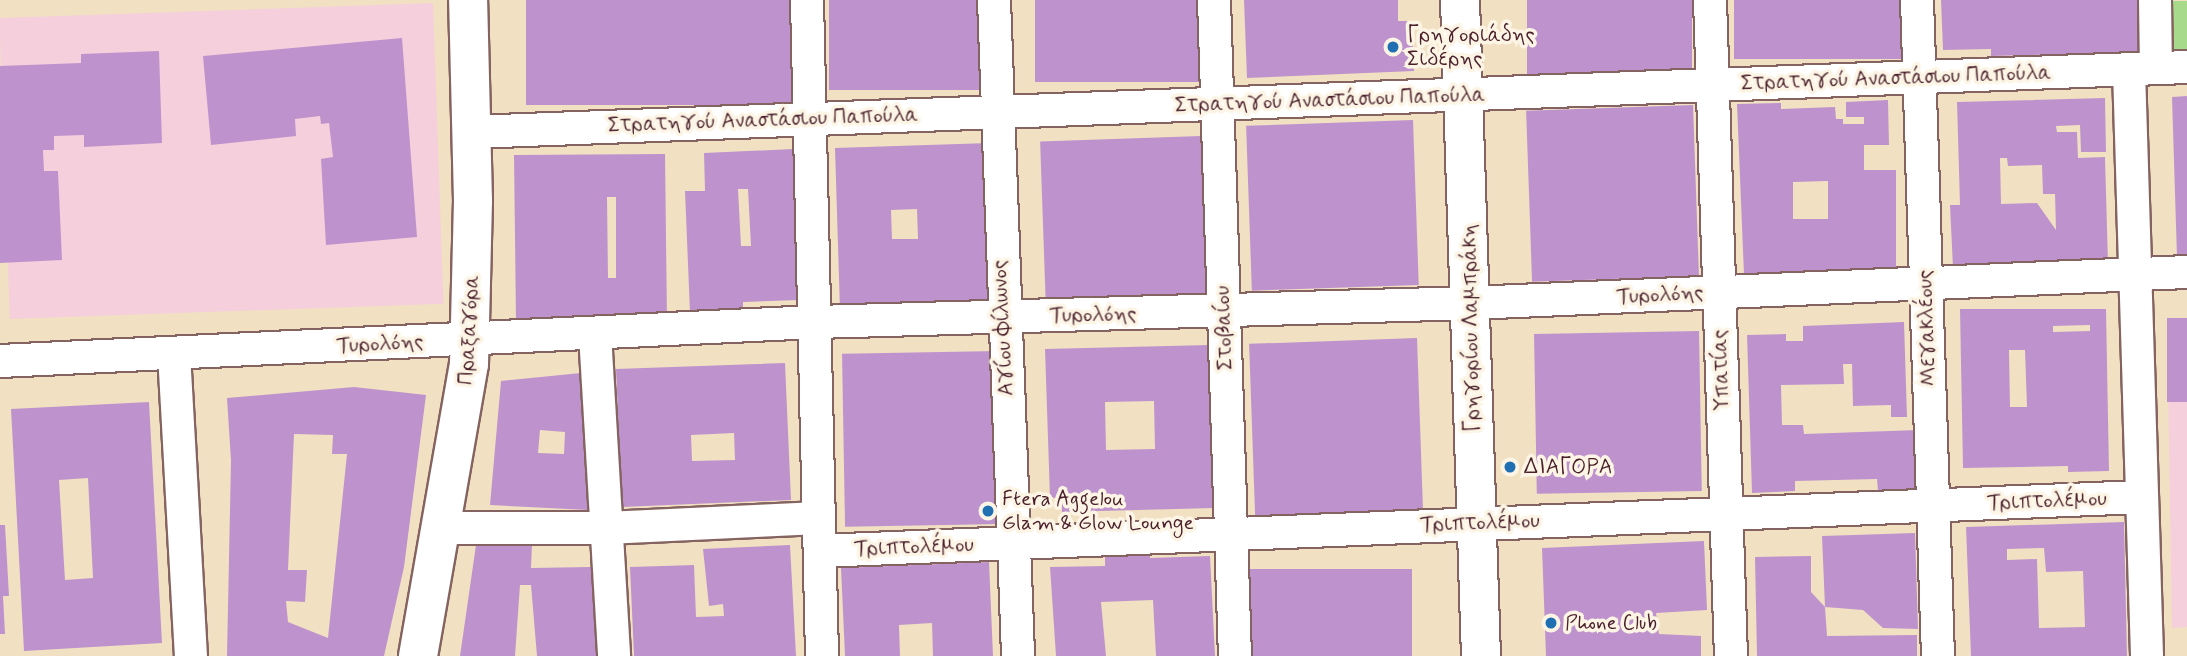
<!DOCTYPE html>
<html>
<head>
<meta charset="utf-8">
<style>
	body { margin:0 }
	#map { position:relative; width:2187px; height:656px; overflow:hidden; background:#f1e1c2; font-family:Mynerve,sans-serif }
	div>[style] { position:absolute }
	.built>* { inset:0; background:#f5cfdb; transform-origin:0 0 }
	.green>* { inset:0; background:#a7da8a; transform-origin:0 0 }
	.building>* { inset:0; background:#be93cd; transform-origin:0 0 }
	.roads { filter:drop-shadow(2px 0 #846360) drop-shadow(-2px 0 #846360) drop-shadow(0 2px #846360) drop-shadow(0 -2px #846360) }
	.street>* { height:32px; margin:-16px; padding:0 16px; transform-origin:16px; border-radius:16px; background:#fff }
	.secondary>* { height:38px; margin:-19px; padding:0 19px; transform-origin:19px; border-radius:19px; background:#fff }
	.dots>* { width:19px; height:19px; translate:-50% -50%; box-sizing:border-box; border:4px solid #fcf5e5; border-radius:50% }
	span { translate:-50% -50%; white-space:nowrap; text-align:center; line-height:1.15; -webkit-text-stroke:7px #fcf5e5; paint-order:stroke }
	.poi-label { font-size:21px; color:#4a1f2b }
	.left { translate:0 -50%; text-align:left }
	.street-label { font-size:21px; color:#4a1f2b }
</style>
</head>
<body>
<div id="map">
	<div class="built">
		<i style="left:433px;top:3px;width:301px;height:434px;rotate:88deg"></i>
		<i style="clip-path:polygon(2187px 318px,2187px 627px,2172px 628px,2167px 319px)"></i>
	</div>
	<div class="green">
		<i style="left:2164px;top:1px;width:23px;height:60px"></i>
	</div>
	<div class="building">
		<i style="left:526px;top:0;width:275px;height:105px"></i>
		<i style="left:829px;top:0;width:158px;height:90px"></i>
		<i style="left:1035px;top:0;width:164px;height:82px"></i>
		<i style="clip-path:polygon(1244px 0,1398px 0,1398px 21px,1412px 21px,1414px 71px,1247px 78px)"></i>
		<i style="left:1527px;top:0;width:165px;height:77px"></i>
		<i style="left:1734px;top:0;width:169px;height:59px"></i>
		<i style="clip-path:polygon(1941px 0,2147px 0,2149px 52px,1991px 56px,1991px 49px,1943px 50px)"></i>
		<i style="clip-path:polygon(402px 38px,417px 237px,326px 245px,321px 159px,333px 157px,329px 123px,321px 124px,320px 116px,295px 119px,296px 136px,211px 145px,203px 56px)"></i>
		<i style="clip-path:polygon(159px 51px,162px 143px,84px 147px,84px 135px,54px 136px,54px 150px,43px 150px,44px 171px,58px 171px,62px 260px,0 263px,0 66px,81px 63px,81px 54px)"></i>
		<i style="clip-path:polygon(2187px 96px,2187px 257px,2177px 258px,2172px 97px)"></i>
		<i style="clip-path:polygon(evenodd,2105px 98px,2106px 152px,2081px 152px,2080px 125px,2056px 126px,2057px 132px,2077px 132px,2078px 158px,2105px 157px,2108px 264px,1953px 268px,1950px 205px,1960px 205px,1957px 102px,2105px 98px,2000px 158px,2007px 158px,2008px 166px,2042px 165px,2043px 194px,2055px 194px,2056px 230px,2037px 203px,2001px 204px,2000px 158px)"></i>
		<i style="clip-path:polygon(evenodd,1888px 100px,1889px 145px,1864px 145px,1864px 170px,1896px 170px,1896px 271px,1744px 275px,1737px 104px,1781px 103px,1781px 109px,1835px 107px,1836px 119px,1843px 119px,1843px 124px,1864px 124px,1864px 117px,1846px 117px,1846px 102px,1888px 100px,1828px 181px,1828px 219px,1793px 219px,1793px 182px,1828px 181px)"></i>
		<i style="left:1693px;top:105px;width:171px;height:167px;rotate:88deg"></i>
		<i style="left:1413px;top:120px;width:165px;height:167px;rotate:88deg"></i>
		<i style="left:1201px;top:136px;width:158px;height:161px;rotate:88deg"></i>
		<i style="clip-path:polygon(evenodd,989px 143px,994px 305px,840px 310px,835px 148px,989px 143px,917px 209px,918px 239px,892px 239px,891px 210px,917px 209px)"></i>
		<i style="clip-path:polygon(evenodd,793px 149px,799px 300px,743px 302px,743px 312px,690px 313px,685px 191px,705px 191px,704px 153px,793px 149px,738px 189px,748px 189px,751px 246px,741px 246px,738px 189px)"></i>
		<i style="clip-path:polygon(evenodd,665px 154px,667px 320px,516px 321px,514px 155px,665px 154px,607px 197px,616px 197px,616px 278px,608px 278px,607px 197px)"></i>
		<i style="clip-path:polygon(evenodd,1960px 309px,2106px 309px,2109px 471px,2068px 472px,2068px 466px,1963px 468px,1960px 309px,2090px 325px,2090px 331px,2053px 332px,2053px 326px,2090px 325px,1960px 309px,2009px 350px,2025px 350px,2027px 407px,2010px 407px,2009px 350px)"></i>
		<i style="left:2187px;top:318px;width:84px;height:20px;rotate:90deg"></i>
		<i style="clip-path:polygon(1904px 322px,1907px 417px,1891px 417px,1891px 405px,1853px 406px,1852px 364px,1843px 364px,1844px 384px,1781px 385px,1782px 425px,1803px 425px,1804px 434px,1918px 430px,1920px 490px,1878px 491px,1877px 479px,1795px 481px,1795px 491px,1752px 493px,1747px 335px,1786px 334px,1786px 341px,1803px 341px,1803px 326px)"></i>
		<i style="left:1699px;top:331px;width:160px;height:165px;rotate:89deg"></i>
		<i style="left:1417px;top:338px;width:172px;height:168px;rotate:88deg"></i>
		<i style="clip-path:polygon(evenodd,1209px 345px,1214px 508px,1062px 512px,1061px 498px,1050px 498px,1045px 349px,1209px 345px,1154px 401px,1155px 449px,1106px 450px,1105px 402px,1154px 401px)"></i>
		<i style="left:998px;top:351px;width:173px;height:156px;rotate:89deg"></i>
		<i style="clip-path:polygon(evenodd,785px 363px,791px 500px,622px 507px,616px 369px,785px 363px,734px 433px,735px 460px,692px 461px,691px 435px,734px 433px)"></i>
		<i style="clip-path:polygon(evenodd,581px 373px,588px 510px,490px 505px,501px 381px,581px 373px,540px 430px,565px 432px,564px 454px,538px 453px,540px 430px)"></i>
		<i style="clip-path:polygon(evenodd,354px 387px,426px 395px,404px 567px,384px 656px,227px 656px,231px 461px,227px 398px,354px 387px,294px 434px,333px 435px,332px 454px,347px 454px,328px 638px,288px 622px,286px 601px,305px 602px,307px 570px,288px 570px,294px 434px)"></i>
		<i style="clip-path:polygon(evenodd,149px 402px,162px 643px,24px 651px,11px 409px,149px 402px,88px 478px,93px 578px,65px 580px,59px 480px,88px 478px)"></i>
		<i style="clip-path:polygon(evenodd,2124px 522px,2127px 656px,1971px 656px,1966px 527px,2124px 522px,2044px 548px,2046px 572px,2083px 571px,2085px 627px,2039px 628px,2037px 559px,2007px 560px,2007px 549px,2044px 548px)"></i>
		<i style="clip-path:polygon(0 525px,5px 525px,9px 596px,3px 596px,5px 634px,0 634px)"></i>
		<i style="clip-path:polygon(1915px 533px,1918px 629px,1883px 628px,1863px 610px,1825px 607px,1827px 636px,1917px 635px,1917px 656px,1757px 656px,1755px 557px,1811px 556px,1811px 592px,1825px 607px,1822px 536px)"></i>
		<i style="clip-path:polygon(1704px 541px,1707px 610px,1656px 613px,1659px 634px,1701px 636px,1701px 656px,1546px 656px,1542px 548px)"></i>
		<i style="clip-path:polygon(532px 544px,531px 568px,591px 567px,597px 656px,537px 656px,531px 585px,520px 585px,515px 656px,460px 656px,476px 545px)"></i>
		<i style="clip-path:polygon(790px 545px,796px 656px,634px 656px,630px 567px,694px 565px,696px 617px,724px 616px,723px 604px,709px 606px,703px 549px)"></i>
		<i style="clip-path:polygon(1150px 549px,1150px 558px,1210px 556px,1215px 656px,1156px 656px,1153px 600px,1101px 602px,1106px 656px,1056px 656px,1050px 567px,1105px 566px,1105px 551px)"></i>
		<i style="clip-path:polygon(989px 562px,993px 656px,933px 656px,932px 623px,899px 625px,900px 656px,845px 656px,841px 568px)"></i>
		<i style="left:1250px;top:569px;width:162px;height:87px"></i>
	</div>
	<div class="roads">
		<div class="street">
			<i style="left:807px;top:0;width:656px;rotate:88.69deg"></i>
			<i style="left:994px;top:0;width:656px;rotate:87.9deg"></i>
			<i style="left:1214px;top:0;width:656px;rotate:88.17deg"></i>
			<i style="left:1710px;top:0;width:656px;rotate:88.17deg"></i>
			<i style="left:1917px;top:0;width:656px;rotate:88.17deg"></i>
			<i style="left:2155px;top:0;width:68px;rotate:89.2deg"></i>
			<i style="left:2129px;top:70px;width:586px;rotate:88.24deg"></i>
			<i style="left:472px;top:132px;width:1716px;rotate:-2.17deg"></i>
			<i style="left:595px;top:334px;width:323px;rotate:86.6deg"></i>
			<i style="left:174px;top:353px;width:303px;rotate:86.8deg"></i>
			<i style="left:0;top:361px;width:817px;rotate:-2.74deg"></i>
			<i style="left:816px;top:322px;width:655px;rotate:-1.66deg"></i>
			<i style="left:1471px;top:303px;width:717px;rotate:-2.48deg"></i>
			<i style="left:443px;top:528px;width:163px"></i>
			<i style="left:606px;top:528px;width:213px;rotate:-2.7deg"></i>
			<i style="left:820px;top:551px;width:1322px;rotate:-2.34deg"></i>
		</div>
		<div class="secondary">
			<i style="left:1460px;top:0;width:656px;rotate:88.17deg"></i>
			<i style="left:418px;top:656px;width:296px;rotate:-80.1deg"></i>
			<i style="left:469px;top:364px;width:163px;rotate:-88.6deg"></i>
			<i style="left:473px;top:201px;width:201px;rotate:-91.4deg"></i>
		</div>
	</div>
	<div class="dots">
		<i style="left:1393px;top:47px;background:#1f6fb2"></i>
		<i style="left:1510px;top:467px;background:#1f6fb2"></i>
		<i style="left:988px;top:511px;background:#1f6fb2"></i>
		<i style="left:1551px;top:623px;background:#1f6fb2"></i>
	</div>
	<div class="poi-label">
		<span class="left" style="left:1407px;top:47px">Γρηγοριάδης<br>Σιδέρης</span>
		<span class="left" style="left:1524px;top:467px">ΔΙΑΓΟΡΑ</span>
		<span class="left" style="left:1002px;top:511px">Ftera Aggelou<br>Glam &amp; Glow Lounge</span>
		<span class="left" style="left:1565px;top:623px">Phone Club</span>
	</div>
	<div class="street-label">
		<span style="left:1896px;top:78px;rotate:-2deg">Στρατηγού Αναστάσιου Παπούλα</span>
		<span style="left:1330px;top:100px;rotate:-2deg">Στρατηγού Αναστάσιου Παπούλα</span>
		<span style="left:763px;top:120px;rotate:-2deg">Στρατηγού Αναστάσιου Παπούλα</span>
		<span style="left:1660px;top:295px;rotate:-3deg">Τυρολόης</span>
		<span style="left:1093px;top:315px;rotate:-1deg">Τυρολόης</span>
		<span style="left:1003px;top:328px;rotate:-93deg">Αγίου Φίλωνος</span>
		<span style="left:1224px;top:328px;rotate:-92deg">Στοβαίου</span>
		<span style="left:1471px;top:328px;rotate:-91deg">Γρηγορίου Λαμπράκη</span>
		<span style="left:1927px;top:328px;rotate:-92deg">Μεγακλέους</span>
		<span style="left:469px;top:330px;rotate:-87deg">Πραξαγόρα</span>
		<span style="left:380px;top:344px;rotate:-3deg">Τυρολόης</span>
		<span style="left:1721px;top:370px;rotate:-92deg">Υπατίας</span>
		<span style="left:2047px;top:501px;rotate:-2deg">Τριπτολέμου</span>
		<span style="left:1480px;top:523px;rotate:-2deg">Τριπτολέμου</span>
		<span style="left:914px;top:547px;rotate:-2deg">Τριπτολέμου</span>
	</div>
</div>
</body>
</html>
